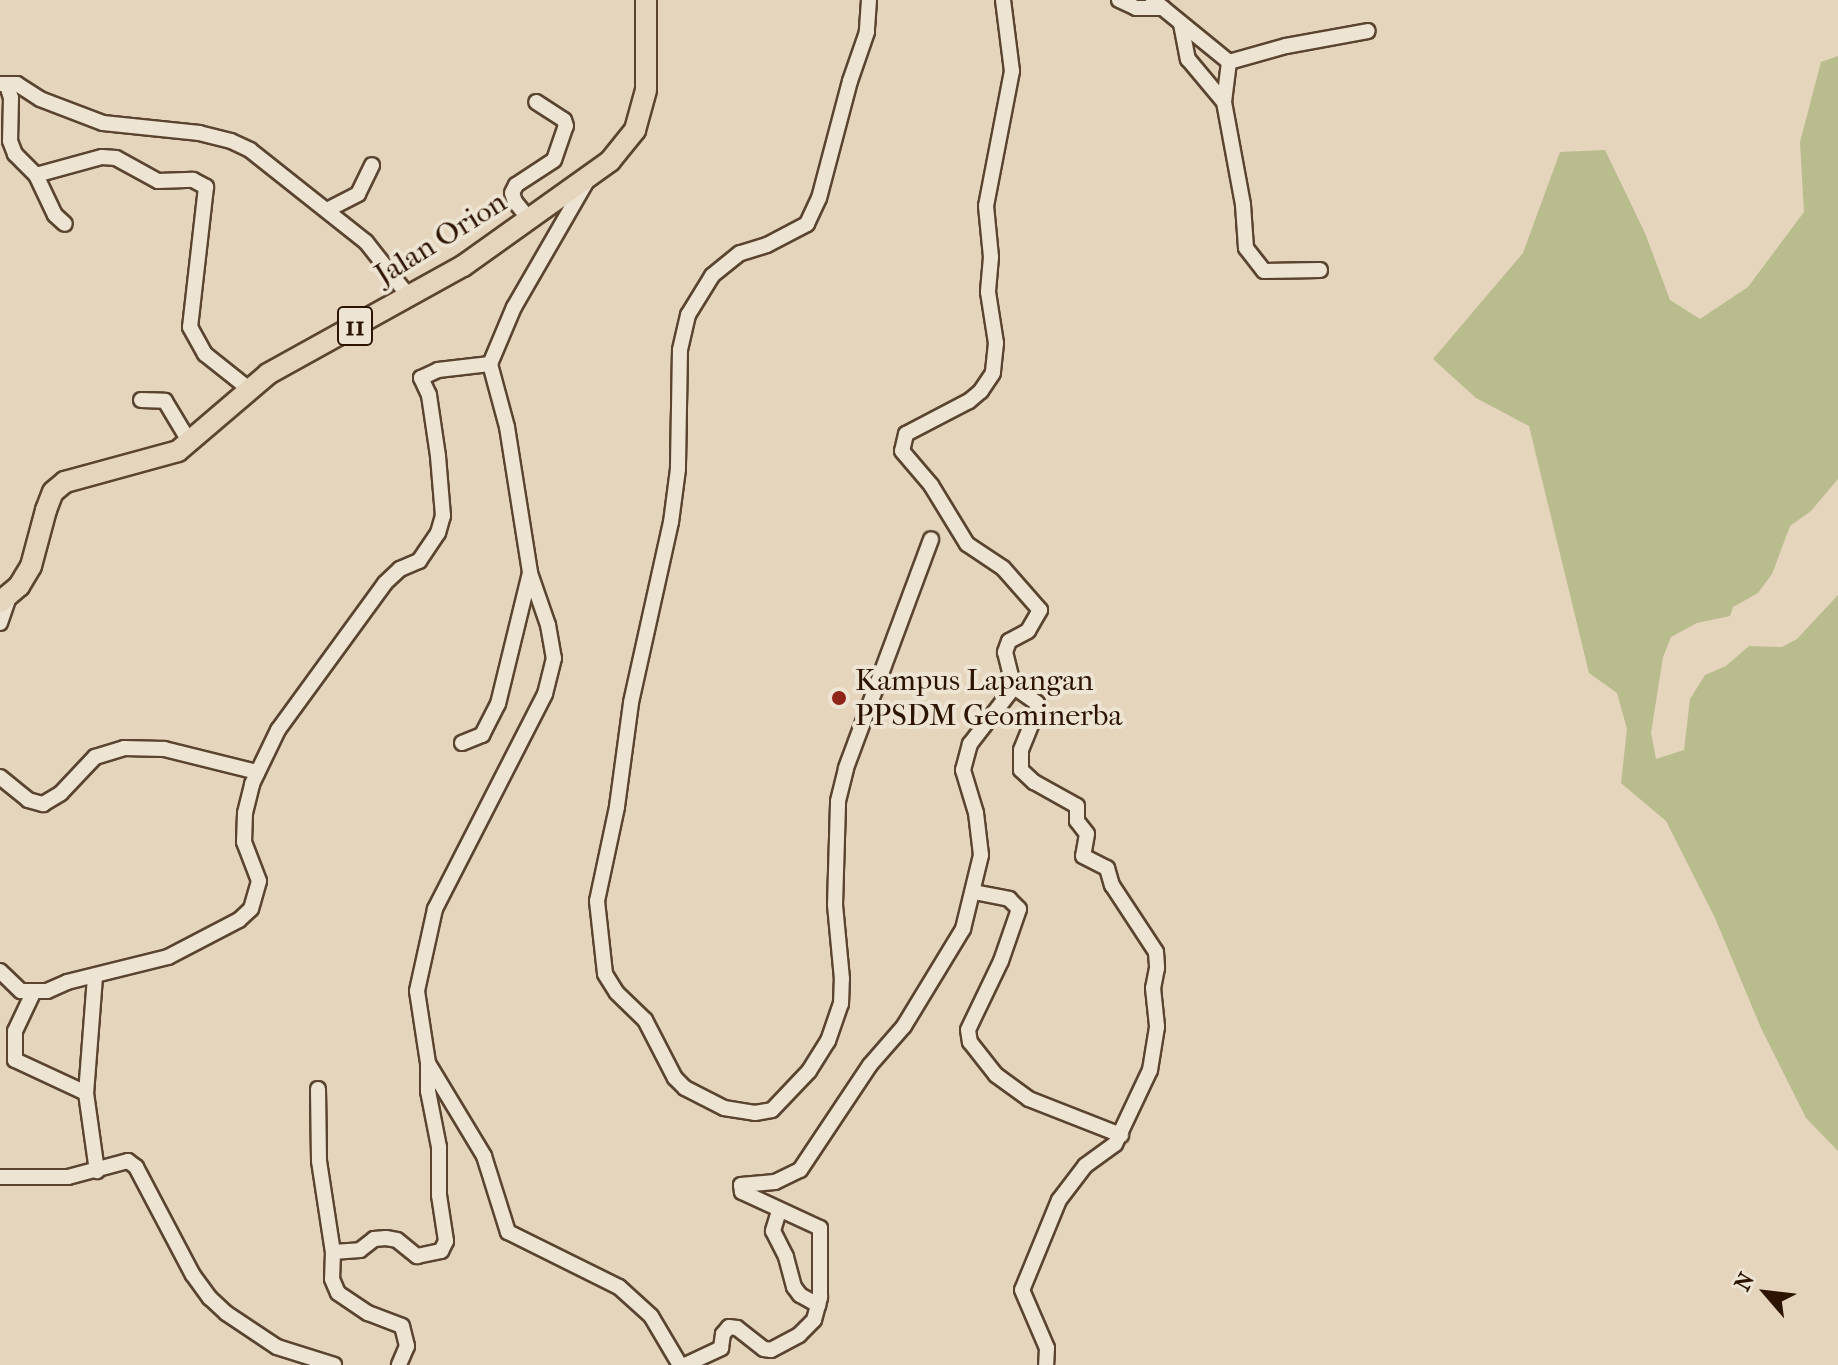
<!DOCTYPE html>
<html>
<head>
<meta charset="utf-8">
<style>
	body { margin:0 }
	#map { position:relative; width:1838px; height:1365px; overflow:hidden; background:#e4d5bc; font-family:"IM FELL French Canon",serif }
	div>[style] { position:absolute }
	.green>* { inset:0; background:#b9bc8d }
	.roads { filter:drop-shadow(2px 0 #5a442f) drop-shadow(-2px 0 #5a442f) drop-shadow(0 2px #5a442f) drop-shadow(0 -2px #5a442f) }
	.minor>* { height:14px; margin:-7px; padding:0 7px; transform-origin:7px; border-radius:7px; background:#ede4d3 }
	.highway>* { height:20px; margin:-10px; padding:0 10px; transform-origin:10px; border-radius:10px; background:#e4d5bc }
	.dots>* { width:22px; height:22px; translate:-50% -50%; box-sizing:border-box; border:4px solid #ede4d3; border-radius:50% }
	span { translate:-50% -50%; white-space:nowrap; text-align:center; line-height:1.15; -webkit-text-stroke:8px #ede4d3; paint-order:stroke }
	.shield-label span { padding:2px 6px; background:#ede4d3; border:2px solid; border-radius:6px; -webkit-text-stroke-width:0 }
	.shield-label { font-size:28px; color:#2c1400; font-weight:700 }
	.street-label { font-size:30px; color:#2c1400 }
	.poi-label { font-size:30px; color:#2c1400 }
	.left { translate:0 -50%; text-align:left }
	.north { position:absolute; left:1726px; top:1253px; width:80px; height:80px; -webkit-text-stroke:6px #ede4d3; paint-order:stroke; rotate:298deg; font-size:22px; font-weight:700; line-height:32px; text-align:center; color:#2c1400 }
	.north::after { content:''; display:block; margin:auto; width:28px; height:36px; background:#2c1400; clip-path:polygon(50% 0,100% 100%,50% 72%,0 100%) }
</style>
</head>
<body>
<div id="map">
	<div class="green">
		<i style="clip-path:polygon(1838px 56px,1838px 479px,1811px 511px,1790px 526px,1772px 574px,1758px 593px,1733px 607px,1730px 616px,1697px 623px,1671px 637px,1663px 657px,1651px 733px,1656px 759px,1684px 750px,1690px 699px,1705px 675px,1726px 666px,1749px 646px,1782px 647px,1797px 639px,1838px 595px,1838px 1151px,1806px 1118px,1761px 1028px,1715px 918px,1666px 821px,1621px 783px,1627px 729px,1617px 693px,1589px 673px,1529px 426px,1476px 398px,1433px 359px,1523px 253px,1560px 152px,1605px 150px,1645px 233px,1670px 300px,1700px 319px,1748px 287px,1804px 212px,1800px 142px,1821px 62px)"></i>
	</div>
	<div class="roads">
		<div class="minor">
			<i style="left:869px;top:0;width:32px;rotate:94deg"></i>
			<i style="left:867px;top:32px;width:52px;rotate:109.1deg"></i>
			<i style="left:850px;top:81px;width:121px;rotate:104.8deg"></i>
			<i style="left:819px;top:198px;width:29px;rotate:115deg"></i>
			<i style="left:807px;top:224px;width:45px;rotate:152.3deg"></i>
			<i style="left:767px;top:245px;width:28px;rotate:163deg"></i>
			<i style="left:740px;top:253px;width:36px;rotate:141deg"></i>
			<i style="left:712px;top:276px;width:46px;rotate:121.6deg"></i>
			<i style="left:688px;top:315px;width:36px;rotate:103deg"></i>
			<i style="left:680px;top:350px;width:119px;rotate:91deg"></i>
			<i style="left:678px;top:469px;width:53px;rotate:97.5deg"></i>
			<i style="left:671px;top:522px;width:185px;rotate:102.5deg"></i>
			<i style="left:631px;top:703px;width:105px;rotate:97.7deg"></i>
			<i style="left:617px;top:807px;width:96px;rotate:102deg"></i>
			<i style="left:597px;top:901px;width:73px;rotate:83.7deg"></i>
			<i style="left:605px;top:974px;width:22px;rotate:58deg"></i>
			<i style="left:617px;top:993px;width:39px;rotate:44deg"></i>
			<i style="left:645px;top:1020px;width:65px;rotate:62.7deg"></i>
			<i style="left:675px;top:1078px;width:14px;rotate:45deg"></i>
			<i style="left:685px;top:1088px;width:44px;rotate:27.1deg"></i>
			<i style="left:724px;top:1108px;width:31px;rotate:9deg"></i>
			<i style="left:755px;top:1113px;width:17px;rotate:-10deg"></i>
			<i style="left:772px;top:1110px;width:54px;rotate:-46.5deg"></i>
			<i style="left:809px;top:1071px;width:36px;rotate:-58deg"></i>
			<i style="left:828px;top:1041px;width:39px;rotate:-71deg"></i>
			<i style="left:841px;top:1004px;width:25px;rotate:-88deg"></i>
			<i style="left:842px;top:979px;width:74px;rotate:-95.4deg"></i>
			<i style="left:835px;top:905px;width:104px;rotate:-88.3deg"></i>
			<i style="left:838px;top:801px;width:34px;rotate:-76deg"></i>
			<i style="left:846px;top:768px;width:244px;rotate:-69.6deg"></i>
			<i style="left:1003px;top:0;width:72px;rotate:82.8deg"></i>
			<i style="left:1012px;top:71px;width:137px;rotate:100.9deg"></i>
			<i style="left:986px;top:206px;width:51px;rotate:84.4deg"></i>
			<i style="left:991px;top:257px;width:35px;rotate:95deg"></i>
			<i style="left:988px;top:292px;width:52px;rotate:81.1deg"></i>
			<i style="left:996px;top:343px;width:30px;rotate:96deg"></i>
			<i style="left:993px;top:373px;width:22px;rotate:124deg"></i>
			<i style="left:981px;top:391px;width:16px;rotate:140deg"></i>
			<i style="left:969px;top:401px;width:71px;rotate:152.4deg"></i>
			<i style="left:906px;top:434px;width:17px;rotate:103deg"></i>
			<i style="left:902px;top:451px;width:45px;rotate:49.5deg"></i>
			<i style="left:931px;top:485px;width:69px;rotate:58.6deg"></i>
			<i style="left:967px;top:544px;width:43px;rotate:33.7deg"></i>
			<i style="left:1003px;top:568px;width:56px;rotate:48.6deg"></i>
			<i style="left:1040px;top:610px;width:24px;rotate:120deg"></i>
			<i style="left:1028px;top:631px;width:21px;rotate:152deg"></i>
			<i style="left:1009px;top:641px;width:12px;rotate:110deg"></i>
			<i style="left:1005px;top:652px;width:36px;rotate:76deg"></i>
			<i style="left:1014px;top:687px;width:28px;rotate:35deg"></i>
			<i style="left:1037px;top:703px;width:5px;rotate:79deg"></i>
			<i style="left:1038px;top:708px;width:45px;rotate:112deg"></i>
			<i style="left:1021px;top:750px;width:20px;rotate:90deg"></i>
			<i style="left:1021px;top:770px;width:18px;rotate:43deg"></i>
			<i style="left:1034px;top:782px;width:49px;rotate:29.2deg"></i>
			<i style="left:1077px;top:806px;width:15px;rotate:90deg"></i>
			<i style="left:1077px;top:821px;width:16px;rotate:52deg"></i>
			<i style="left:1087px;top:834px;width:22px;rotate:100deg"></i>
			<i style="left:1083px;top:856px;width:27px;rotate:27deg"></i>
			<i style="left:1107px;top:868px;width:18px;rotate:74deg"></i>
			<i style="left:1112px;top:885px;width:80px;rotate:56.7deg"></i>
			<i style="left:1156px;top:952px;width:16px;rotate:86deg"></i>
			<i style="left:1157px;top:968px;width:20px;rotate:101deg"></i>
			<i style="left:1153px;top:988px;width:39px;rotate:84deg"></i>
			<i style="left:1157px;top:1027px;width:44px;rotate:99.2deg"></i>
			<i style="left:1150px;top:1070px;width:82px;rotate:115.3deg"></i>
			<i style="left:1115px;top:1144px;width:37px;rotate:144deg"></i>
			<i style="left:1085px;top:1166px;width:43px;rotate:127.4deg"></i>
			<i style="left:1059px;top:1200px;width:97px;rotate:112.3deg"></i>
			<i style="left:1022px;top:1290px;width:63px;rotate:66.7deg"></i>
			<i style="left:1047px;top:1348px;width:17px;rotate:93deg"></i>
			<i style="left:1119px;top:0;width:19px;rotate:25deg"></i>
			<i style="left:1136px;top:8px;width:27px"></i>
			<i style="left:1153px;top:0;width:98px;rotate:39.2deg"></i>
			<i style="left:1229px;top:62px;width:59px;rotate:-15.7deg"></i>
			<i style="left:1286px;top:46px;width:83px;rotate:-10.4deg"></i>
			<i style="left:1181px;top:24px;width:36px;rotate:79deg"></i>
			<i style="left:1188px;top:59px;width:56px;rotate:50.1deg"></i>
			<i style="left:1229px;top:62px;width:40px;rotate:97.1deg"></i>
			<i style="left:1224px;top:102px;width:105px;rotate:79.5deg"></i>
			<i style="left:1243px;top:205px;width:43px;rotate:86deg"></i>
			<i style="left:1246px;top:248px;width:29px;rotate:52deg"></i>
			<i style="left:1264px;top:271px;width:56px;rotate:-1deg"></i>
			<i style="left:0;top:84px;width:17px"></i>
			<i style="left:17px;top:84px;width:27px;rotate:33deg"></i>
			<i style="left:40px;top:99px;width:67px;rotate:20.9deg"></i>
			<i style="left:103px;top:123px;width:97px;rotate:5.9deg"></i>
			<i style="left:199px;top:133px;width:33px;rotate:14deg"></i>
			<i style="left:231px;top:141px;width:21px;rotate:25deg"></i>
			<i style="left:250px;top:150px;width:148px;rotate:38.4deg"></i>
			<i style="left:366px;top:242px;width:71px;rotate:51.8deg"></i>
			<i style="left:7px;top:85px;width:14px;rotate:73deg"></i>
			<i style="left:11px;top:98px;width:43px;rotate:91.3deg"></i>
			<i style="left:10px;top:141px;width:14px;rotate:69deg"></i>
			<i style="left:15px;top:154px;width:30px;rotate:45deg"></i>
			<i style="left:36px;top:175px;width:44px;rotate:64.6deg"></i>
			<i style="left:55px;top:215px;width:13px;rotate:42deg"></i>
			<i style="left:36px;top:175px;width:68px;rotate:-15.3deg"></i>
			<i style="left:102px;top:157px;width:14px;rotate:4deg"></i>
			<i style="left:116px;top:158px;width:48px;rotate:28.7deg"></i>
			<i style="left:158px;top:181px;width:35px;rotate:-2deg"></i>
			<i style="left:193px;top:180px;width:15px;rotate:28deg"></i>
			<i style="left:206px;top:187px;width:141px;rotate:96.5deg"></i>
			<i style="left:190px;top:327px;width:31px;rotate:61deg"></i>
			<i style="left:205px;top:354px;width:56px;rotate:38.5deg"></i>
			<i style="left:588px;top:179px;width:148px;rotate:120deg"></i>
			<i style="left:514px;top:307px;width:62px;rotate:112.8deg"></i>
			<i style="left:490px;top:364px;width:65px;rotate:74.9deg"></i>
			<i style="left:507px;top:427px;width:148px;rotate:81deg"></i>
			<i style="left:530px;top:573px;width:55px;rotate:70.9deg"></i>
			<i style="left:548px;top:625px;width:34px;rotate:80deg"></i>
			<i style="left:554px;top:658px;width:37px;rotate:104deg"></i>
			<i style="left:545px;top:694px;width:242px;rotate:117.1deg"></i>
			<i style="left:435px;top:909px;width:84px;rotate:102.4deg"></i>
			<i style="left:417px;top:991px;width:73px;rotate:81.3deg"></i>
			<i style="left:428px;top:1063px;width:109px;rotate:58.9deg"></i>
			<i style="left:484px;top:1156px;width:80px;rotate:72.5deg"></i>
			<i style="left:508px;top:1232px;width:124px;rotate:26.4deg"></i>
			<i style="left:619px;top:1287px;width:43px;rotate:42.2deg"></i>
			<i style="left:651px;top:1316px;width:57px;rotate:59.4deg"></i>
			<i style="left:327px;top:210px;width:35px;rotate:-27deg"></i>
			<i style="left:358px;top:194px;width:32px;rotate:-64deg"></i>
			<i style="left:529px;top:219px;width:22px;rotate:-129deg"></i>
			<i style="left:515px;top:202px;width:9px;rotate:-108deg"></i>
			<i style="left:512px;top:193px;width:9px;rotate:-63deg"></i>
			<i style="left:516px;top:185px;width:45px;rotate:-33.3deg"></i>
			<i style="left:554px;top:160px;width:36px;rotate:-71deg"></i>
			<i style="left:566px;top:126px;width:6px;rotate:-108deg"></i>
			<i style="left:564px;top:120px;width:33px;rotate:-147deg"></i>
			<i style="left:141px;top:400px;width:24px;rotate:2deg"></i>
			<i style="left:165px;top:401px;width:47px;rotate:59deg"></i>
			<i style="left:0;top:623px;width:28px;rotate:-71deg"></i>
			<i style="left:462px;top:743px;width:22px;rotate:-22deg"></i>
			<i style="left:482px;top:735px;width:35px;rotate:-63deg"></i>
			<i style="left:498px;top:704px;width:135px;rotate:-76.3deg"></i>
			<i style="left:0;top:777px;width:36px;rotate:39deg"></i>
			<i style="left:28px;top:800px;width:16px;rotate:15deg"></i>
			<i style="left:43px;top:804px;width:21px;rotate:-31deg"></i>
			<i style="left:61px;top:793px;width:50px;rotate:-46.6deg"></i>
			<i style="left:95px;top:757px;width:30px;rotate:-17deg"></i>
			<i style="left:124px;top:748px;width:40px;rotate:1.4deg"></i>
			<i style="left:164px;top:749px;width:96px;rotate:13.9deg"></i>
			<i style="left:974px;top:892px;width:36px;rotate:11deg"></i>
			<i style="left:1009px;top:899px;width:14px;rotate:45deg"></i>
			<i style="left:1019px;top:909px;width:55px;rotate:109.1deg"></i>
			<i style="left:1001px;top:961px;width:76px;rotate:115.6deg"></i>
			<i style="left:968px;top:1030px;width:12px;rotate:81deg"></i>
			<i style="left:970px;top:1042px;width:42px;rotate:51.8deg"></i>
			<i style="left:996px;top:1075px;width:41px;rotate:36deg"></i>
			<i style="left:1029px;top:1099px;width:99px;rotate:21.4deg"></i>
			<i style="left:0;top:971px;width:29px;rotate:44deg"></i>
			<i style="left:21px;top:991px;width:26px"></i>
			<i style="left:47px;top:991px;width:22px;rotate:-24deg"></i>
			<i style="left:67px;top:982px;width:104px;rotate:-13.9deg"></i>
			<i style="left:168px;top:957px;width:80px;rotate:-27.5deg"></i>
			<i style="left:239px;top:920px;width:16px;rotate:-43deg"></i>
			<i style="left:251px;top:909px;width:29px;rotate:-74deg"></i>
			<i style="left:259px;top:881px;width:42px;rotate:-111deg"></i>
			<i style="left:244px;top:842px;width:29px;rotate:-88deg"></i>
			<i style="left:245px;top:813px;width:30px;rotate:-76deg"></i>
			<i style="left:252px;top:784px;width:60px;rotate:-64.3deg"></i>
			<i style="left:278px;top:730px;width:182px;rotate:-53.9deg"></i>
			<i style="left:385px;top:583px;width:21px;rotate:-43deg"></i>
			<i style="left:400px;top:569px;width:21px;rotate:-23deg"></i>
			<i style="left:419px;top:561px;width:34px;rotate:-56deg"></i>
			<i style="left:438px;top:533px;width:18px;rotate:-74deg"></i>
			<i style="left:443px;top:516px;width:60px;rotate:-94.8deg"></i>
			<i style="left:438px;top:456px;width:62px;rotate:-98.4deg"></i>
			<i style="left:429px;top:395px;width:19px;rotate:-115deg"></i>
			<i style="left:421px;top:378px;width:19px;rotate:-25deg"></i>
			<i style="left:438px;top:370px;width:52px;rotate:-6.6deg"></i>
			<i style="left:95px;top:977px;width:116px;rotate:94.4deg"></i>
			<i style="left:86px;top:1093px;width:79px;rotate:82deg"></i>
			<i style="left:33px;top:993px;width:42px;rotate:115.3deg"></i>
			<i style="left:15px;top:1031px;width:29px;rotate:90deg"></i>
			<i style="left:15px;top:1060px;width:78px;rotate:24.9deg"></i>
			<i style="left:318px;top:1089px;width:72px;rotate:89.2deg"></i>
			<i style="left:319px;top:1161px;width:92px;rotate:81.3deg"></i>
			<i style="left:333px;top:1252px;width:27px;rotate:92deg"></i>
			<i style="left:332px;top:1279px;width:15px;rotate:67deg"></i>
			<i style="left:338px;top:1293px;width:36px;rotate:34deg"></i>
			<i style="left:368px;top:1313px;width:36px;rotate:21deg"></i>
			<i style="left:402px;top:1326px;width:21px;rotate:76deg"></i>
			<i style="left:407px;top:1346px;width:21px;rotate:113deg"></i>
			<i style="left:0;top:1177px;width:68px"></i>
			<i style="left:68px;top:1177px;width:62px;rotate:-14.9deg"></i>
			<i style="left:128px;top:1161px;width:10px;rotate:37deg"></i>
			<i style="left:136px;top:1167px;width:122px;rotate:62.2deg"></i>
			<i style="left:193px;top:1275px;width:29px;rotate:54deg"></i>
			<i style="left:210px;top:1298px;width:22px;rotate:43deg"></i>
			<i style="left:226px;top:1313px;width:61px;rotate:33.7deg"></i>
			<i style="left:277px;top:1347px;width:60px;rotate:17.5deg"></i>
			<i style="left:779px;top:1211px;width:21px;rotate:107deg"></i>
			<i style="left:773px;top:1231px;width:29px;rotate:63deg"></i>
			<i style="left:786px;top:1257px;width:31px;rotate:75deg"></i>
			<i style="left:794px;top:1287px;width:10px;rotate:53deg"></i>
			<i style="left:800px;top:1295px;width:21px;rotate:29deg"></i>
			<i style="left:333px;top:1252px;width:27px;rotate:-4deg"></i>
			<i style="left:360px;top:1250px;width:18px;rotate:-38deg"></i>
			<i style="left:374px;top:1239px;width:12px;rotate:-5deg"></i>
			<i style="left:386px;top:1238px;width:11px;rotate:10deg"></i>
			<i style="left:397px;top:1240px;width:26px;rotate:39deg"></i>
			<i style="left:417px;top:1256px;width:25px;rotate:-12deg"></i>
			<i style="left:441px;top:1251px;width:11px;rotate:-63deg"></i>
			<i style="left:446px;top:1241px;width:47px;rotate:-98.7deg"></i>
			<i style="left:439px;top:1195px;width:48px;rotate:-90deg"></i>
			<i style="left:439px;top:1147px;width:57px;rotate:-101.1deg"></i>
			<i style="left:428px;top:1091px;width:27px;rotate:-90deg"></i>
			<i style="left:685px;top:1365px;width:40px;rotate:-25deg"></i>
			<i style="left:721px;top:1348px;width:14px;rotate:-82deg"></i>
			<i style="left:723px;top:1334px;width:9px;rotate:-49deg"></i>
			<i style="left:729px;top:1327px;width:8px;rotate:7deg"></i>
			<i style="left:737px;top:1328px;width:34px;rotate:38deg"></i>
			<i style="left:764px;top:1349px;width:7px;rotate:8deg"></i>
			<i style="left:771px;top:1350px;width:32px;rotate:-28deg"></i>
			<i style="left:799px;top:1335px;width:21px;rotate:-45deg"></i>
			<i style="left:814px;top:1320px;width:24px;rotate:-75deg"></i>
			<i style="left:820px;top:1297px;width:69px;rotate:-90deg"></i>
			<i style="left:820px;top:1228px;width:86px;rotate:-155.2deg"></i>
			<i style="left:742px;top:1192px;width:7px;rotate:-98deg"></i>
			<i style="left:741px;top:1185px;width:34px;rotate:-5deg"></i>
			<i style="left:775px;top:1182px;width:28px;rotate:-26deg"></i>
			<i style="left:800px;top:1170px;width:126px;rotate:-56.3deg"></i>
			<i style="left:870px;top:1065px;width:52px;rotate:-48.9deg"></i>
			<i style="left:904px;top:1026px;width:114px;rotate:-58.7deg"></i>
			<i style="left:963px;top:929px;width:76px;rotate:-76.3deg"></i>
			<i style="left:981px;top:855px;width:42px;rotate:-96.8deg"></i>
			<i style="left:976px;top:813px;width:45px;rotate:-106.8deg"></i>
			<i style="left:963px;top:770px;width:27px;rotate:-75deg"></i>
			<i style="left:970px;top:744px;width:72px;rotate:-52.3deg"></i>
		</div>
		<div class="highway">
			<i style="left:0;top:602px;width:25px;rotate:-40deg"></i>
			<i style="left:19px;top:586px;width:23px;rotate:-59deg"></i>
			<i style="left:31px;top:566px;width:58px;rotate:-75deg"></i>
			<i style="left:46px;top:510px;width:19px;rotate:-69deg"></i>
			<i style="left:53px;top:492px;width:16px;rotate:-40deg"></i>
			<i style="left:65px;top:482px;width:117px;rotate:-15.3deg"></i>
			<i style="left:178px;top:451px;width:118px;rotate:-40.5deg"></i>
			<i style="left:268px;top:374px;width:223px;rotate:-29deg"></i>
			<i style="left:463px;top:266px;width:181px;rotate:-35.5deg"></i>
			<i style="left:610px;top:161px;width:40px;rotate:-51deg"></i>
			<i style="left:635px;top:130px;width:41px;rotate:-74.6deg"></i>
			<i style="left:646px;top:90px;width:90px;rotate:-90deg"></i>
		</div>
	</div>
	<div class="dots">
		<i style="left:839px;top:698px;background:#8f2418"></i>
	</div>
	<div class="shield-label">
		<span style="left:355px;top:326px">11</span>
	</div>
	<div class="street-label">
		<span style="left:441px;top:239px;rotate:-32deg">Jalan Orion</span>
	</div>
	<div class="poi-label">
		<span class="left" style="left:855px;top:698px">Kampus Lapangan<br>PPSDM Geominerba</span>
	</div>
	<div class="north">N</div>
</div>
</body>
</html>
